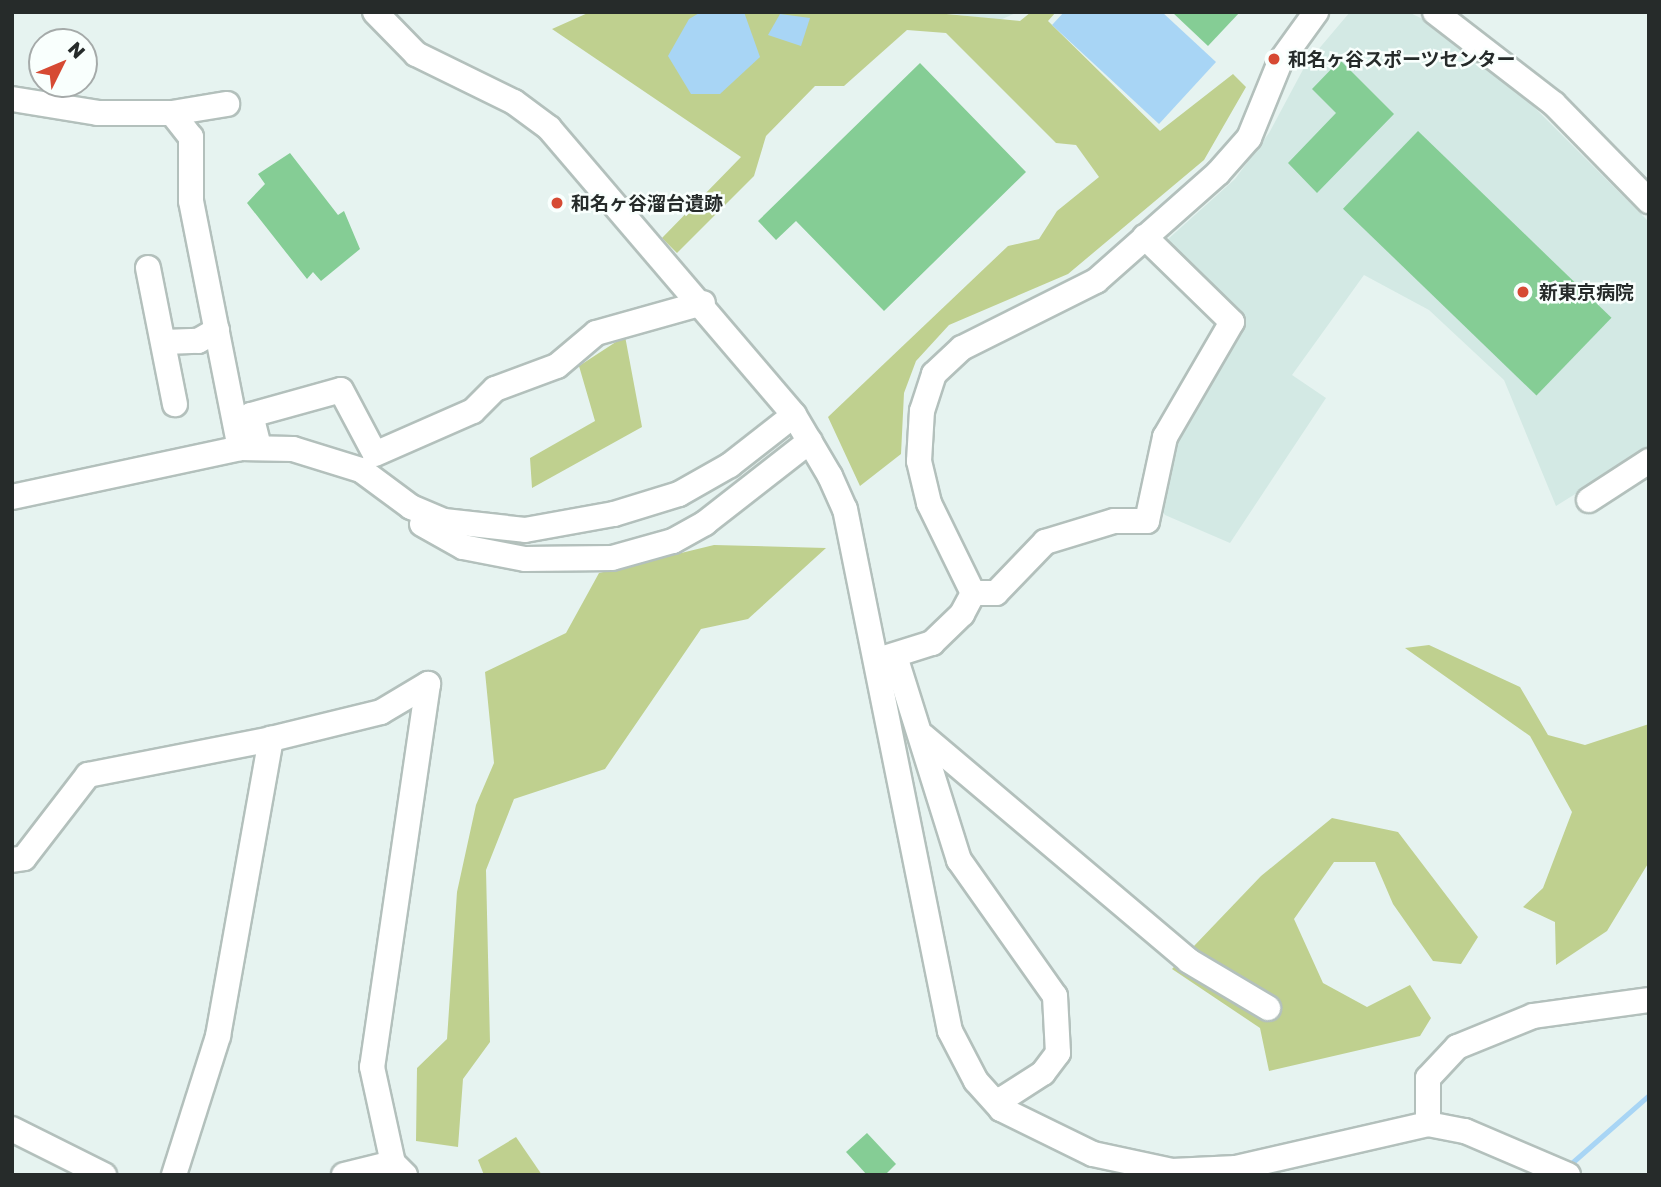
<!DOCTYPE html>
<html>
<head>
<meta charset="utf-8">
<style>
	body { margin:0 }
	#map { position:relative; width:1661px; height:1187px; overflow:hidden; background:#e6f3f0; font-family:"Golos Text","Noto Sans JP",sans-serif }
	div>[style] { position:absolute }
	.built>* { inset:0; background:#d3e9e4 }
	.green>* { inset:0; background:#bfd08f }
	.water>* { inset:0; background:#a8d5f5 }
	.stream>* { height:5px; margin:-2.5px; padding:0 2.5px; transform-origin:2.5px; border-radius:2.5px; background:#a8d5f5 }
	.building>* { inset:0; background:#85cd95; transform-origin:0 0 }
	.roads { filter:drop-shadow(2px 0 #b3c0bc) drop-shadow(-2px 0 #b3c0bc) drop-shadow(0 2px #b3c0bc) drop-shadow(0 -2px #b3c0bc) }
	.minor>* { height:24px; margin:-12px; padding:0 12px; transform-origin:12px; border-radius:12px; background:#fff }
	.dots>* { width:19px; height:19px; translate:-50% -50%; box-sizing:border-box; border:4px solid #f9fffd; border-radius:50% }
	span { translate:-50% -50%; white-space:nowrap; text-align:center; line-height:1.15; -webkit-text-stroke:5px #f9fffd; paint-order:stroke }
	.poi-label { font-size:19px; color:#262b2a; font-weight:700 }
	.left { translate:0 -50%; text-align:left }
	.frame { position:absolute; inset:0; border:14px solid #262b2a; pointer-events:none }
	.north { position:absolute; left:28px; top:28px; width:70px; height:70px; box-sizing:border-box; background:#f9fffd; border:2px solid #a5aaa9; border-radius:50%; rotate:47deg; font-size:19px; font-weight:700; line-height:28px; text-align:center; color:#262b2a }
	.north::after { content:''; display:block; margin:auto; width:24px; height:32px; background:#d64a33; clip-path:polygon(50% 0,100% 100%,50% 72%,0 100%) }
</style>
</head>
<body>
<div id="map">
	<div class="built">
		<i style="clip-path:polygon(935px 12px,1018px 12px,1000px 20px)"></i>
		<i style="clip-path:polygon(1350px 12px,1408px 12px,1442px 28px,1517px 90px,1649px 222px,1649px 448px,1556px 506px,1504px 380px,1429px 310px,1364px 275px,1292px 375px,1326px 398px,1230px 543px,1165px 515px,1157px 504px,1171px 435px,1246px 322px,1167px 240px,1235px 179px,1269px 133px,1306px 64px)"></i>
	</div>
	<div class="green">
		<i style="clip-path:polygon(590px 12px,925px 12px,1020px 21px,1031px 12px,1056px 12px,1048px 21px,1160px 131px,1233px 74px,1246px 87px,1204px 160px,1068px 274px,949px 325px,916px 361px,904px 393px,901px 454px,860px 486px,828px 417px,1008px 246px,1039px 239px,1057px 211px,1099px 177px,1076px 145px,1056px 143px,946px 33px,907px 30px,844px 86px,815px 86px,766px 136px,754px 176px,677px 253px,662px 238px,741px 157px,552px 29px)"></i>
		<i style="clip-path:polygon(625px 336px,642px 427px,532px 488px,530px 458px,595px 421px,579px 366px)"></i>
		<i style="clip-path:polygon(714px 545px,826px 548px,748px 619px,701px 629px,605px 769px,514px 799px,486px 870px,490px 1042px,463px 1079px,458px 1147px,416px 1141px,417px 1068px,447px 1039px,457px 892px,476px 805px,494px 763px,485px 672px,566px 633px,599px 573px)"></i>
		<i style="clip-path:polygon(1429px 645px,1520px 687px,1548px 735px,1585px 745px,1649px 724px,1649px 862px,1607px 931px,1556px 965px,1555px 922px,1523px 907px,1543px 888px,1572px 812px,1530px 736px,1405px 648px)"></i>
		<i style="clip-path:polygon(1332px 818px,1398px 832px,1478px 937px,1461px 964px,1433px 961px,1393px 904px,1375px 862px,1334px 862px,1294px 919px,1323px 983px,1367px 1007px,1410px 985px,1431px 1018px,1420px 1036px,1269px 1071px,1260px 1028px,1172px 969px,1261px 876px)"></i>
		<i style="clip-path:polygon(516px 1137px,542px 1175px,484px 1175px,478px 1160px)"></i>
	</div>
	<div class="water">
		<i style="clip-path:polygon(701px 12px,744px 12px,760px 57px,720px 94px,691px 94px,668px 56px,689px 19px)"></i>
		<i style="clip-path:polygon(1064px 12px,1162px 12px,1216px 62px,1159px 124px,1052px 25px)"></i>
		<i style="clip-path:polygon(780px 14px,810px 18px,801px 46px,768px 35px)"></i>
	</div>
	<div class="stream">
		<i style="left:1567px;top:1167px;width:109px;rotate:-41.3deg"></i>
	</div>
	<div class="building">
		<i style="clip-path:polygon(1172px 12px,1240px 12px,1208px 46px)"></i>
		<i style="clip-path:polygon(1340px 60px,1394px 114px,1317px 193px,1288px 163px,1336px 113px,1312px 89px)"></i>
		<i style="clip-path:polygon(920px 63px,1026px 172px,884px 311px,796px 221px,776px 240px,758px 221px)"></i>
		<i style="left:1418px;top:131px;width:269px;height:108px;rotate:44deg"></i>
		<i style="clip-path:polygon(290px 153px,338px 215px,344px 211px,360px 249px,321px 281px,313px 272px,307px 279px,247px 203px,265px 184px,258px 174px)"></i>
		<i style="clip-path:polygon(867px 1133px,896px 1164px,885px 1175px,867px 1175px,846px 1152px)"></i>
	</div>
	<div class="roads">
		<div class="minor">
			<i style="left:375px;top:12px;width:59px;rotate:45.7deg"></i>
			<i style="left:416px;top:54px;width:109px;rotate:26.1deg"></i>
			<i style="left:514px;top:102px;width:44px;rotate:36.6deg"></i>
			<i style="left:549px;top:128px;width:377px;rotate:49.5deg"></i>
			<i style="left:794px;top:415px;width:71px;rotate:59.5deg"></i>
			<i style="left:830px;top:476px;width:36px;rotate:66deg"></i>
			<i style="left:845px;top:509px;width:532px;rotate:78.63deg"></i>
			<i style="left:950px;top:1031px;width:56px;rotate:62.5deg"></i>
			<i style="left:976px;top:1081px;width:38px;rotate:48deg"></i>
			<i style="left:1001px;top:1109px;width:102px;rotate:26.1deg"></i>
			<i style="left:1093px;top:1154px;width:81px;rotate:12.1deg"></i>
			<i style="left:1172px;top:1171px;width:64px;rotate:-2.7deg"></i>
			<i style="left:1236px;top:1168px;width:197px;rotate:-12.9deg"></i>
			<i style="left:1428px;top:1124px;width:38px;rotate:11deg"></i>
			<i style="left:1465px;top:1131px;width:112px;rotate:23.1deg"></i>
			<i style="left:1435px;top:12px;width:150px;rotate:37.7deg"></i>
			<i style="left:1554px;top:104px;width:136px;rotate:45.6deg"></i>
			<i style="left:12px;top:99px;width:87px;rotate:9.2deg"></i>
			<i style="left:98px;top:113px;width:74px"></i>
			<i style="left:172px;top:113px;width:31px;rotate:52deg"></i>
			<i style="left:191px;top:137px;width:64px;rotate:90deg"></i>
			<i style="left:191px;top:201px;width:252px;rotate:78.8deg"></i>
			<i style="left:172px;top:113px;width:56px;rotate:-9.3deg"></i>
			<i style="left:148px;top:268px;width:139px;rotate:78.8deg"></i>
			<i style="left:164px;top:342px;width:34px;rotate:-2deg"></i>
			<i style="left:198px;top:341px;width:22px;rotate:-30deg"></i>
			<i style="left:259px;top:447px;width:33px;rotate:-104deg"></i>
			<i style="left:251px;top:415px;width:93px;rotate:-15.5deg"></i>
			<i style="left:341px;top:390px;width:72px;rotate:62deg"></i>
			<i style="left:375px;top:454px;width:107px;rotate:-23.7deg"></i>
			<i style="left:473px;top:411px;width:31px;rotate:-45deg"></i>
			<i style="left:495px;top:389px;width:66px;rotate:-20.4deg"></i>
			<i style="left:557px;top:366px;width:51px;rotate:-40.2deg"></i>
			<i style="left:596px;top:333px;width:111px;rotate:-15.7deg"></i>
			<i style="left:12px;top:497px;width:233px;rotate:-12.1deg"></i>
			<i style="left:240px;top:448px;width:53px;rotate:1.1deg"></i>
			<i style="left:293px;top:449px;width:71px;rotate:17.2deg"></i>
			<i style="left:361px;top:470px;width:62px;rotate:36.5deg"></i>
			<i style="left:411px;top:507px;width:36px;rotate:23deg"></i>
			<i style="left:444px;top:521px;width:81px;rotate:6.3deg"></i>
			<i style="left:525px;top:530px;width:90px;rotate:-10.2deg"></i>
			<i style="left:614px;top:514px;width:68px;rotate:-17.1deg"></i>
			<i style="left:679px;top:494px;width:59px;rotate:-29.6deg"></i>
			<i style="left:730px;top:465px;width:81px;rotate:-38deg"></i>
			<i style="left:1589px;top:500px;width:72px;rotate:-33deg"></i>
			<i style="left:422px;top:524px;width:47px;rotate:29.3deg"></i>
			<i style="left:463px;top:547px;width:63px;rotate:11deg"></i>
			<i style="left:525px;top:559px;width:87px;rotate:-0.7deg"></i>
			<i style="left:612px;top:558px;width:63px;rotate:-15.6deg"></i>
			<i style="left:673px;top:541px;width:37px;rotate:-29deg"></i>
			<i style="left:705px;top:523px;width:133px;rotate:-38deg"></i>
			<i style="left:973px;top:593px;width:23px"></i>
			<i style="left:996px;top:593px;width:71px;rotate:-46.1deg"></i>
			<i style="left:1045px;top:542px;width:72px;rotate:-16.9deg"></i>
			<i style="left:1114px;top:521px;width:33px"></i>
			<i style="left:1147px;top:521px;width:86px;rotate:-77.9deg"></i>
			<i style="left:1165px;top:437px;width:133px;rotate:-59.8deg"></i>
			<i style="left:1232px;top:322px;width:122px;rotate:-135.7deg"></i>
			<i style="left:895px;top:656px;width:214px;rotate:72.6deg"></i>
			<i style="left:959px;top:860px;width:166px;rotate:54.8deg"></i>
			<i style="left:1055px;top:996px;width:57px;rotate:87deg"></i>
			<i style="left:1058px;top:1053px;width:25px;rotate:127deg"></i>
			<i style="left:1043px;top:1073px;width:46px;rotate:147.3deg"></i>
			<i style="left:1004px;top:1098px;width:11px;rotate:105deg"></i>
			<i style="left:878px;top:660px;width:57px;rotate:-17.5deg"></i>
			<i style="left:932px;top:643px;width:42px;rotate:-44deg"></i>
			<i style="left:962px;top:614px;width:24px;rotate:-62deg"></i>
			<i style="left:973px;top:593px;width:100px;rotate:-116.1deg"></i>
			<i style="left:929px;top:503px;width:43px;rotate:-103.4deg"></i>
			<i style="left:919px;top:461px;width:50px;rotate:-86.6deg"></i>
			<i style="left:922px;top:411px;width:39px;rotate:-72deg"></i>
			<i style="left:934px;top:374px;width:38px;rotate:-43deg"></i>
			<i style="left:962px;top:348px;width:150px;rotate:-26.6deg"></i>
			<i style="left:1096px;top:281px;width:163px;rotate:-41.5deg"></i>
			<i style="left:1218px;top:173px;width:47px;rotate:-48.5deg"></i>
			<i style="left:1249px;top:138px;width:82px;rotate:-67.8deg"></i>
			<i style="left:1280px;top:62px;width:62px;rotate:-54.2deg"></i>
			<i style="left:923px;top:736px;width:348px;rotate:40.2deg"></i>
			<i style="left:1189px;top:961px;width:92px;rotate:30.7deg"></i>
			<i style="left:12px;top:860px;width:12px;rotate:-9deg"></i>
			<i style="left:24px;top:858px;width:105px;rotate:-52.4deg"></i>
			<i style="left:88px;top:775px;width:187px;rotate:-11.1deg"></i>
			<i style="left:1428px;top:1124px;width:46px;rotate:-90deg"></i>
			<i style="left:1428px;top:1078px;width:42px;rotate:-46.9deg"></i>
			<i style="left:1457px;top:1047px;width:82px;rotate:-22.2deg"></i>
			<i style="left:1533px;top:1016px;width:117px;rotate:-7.9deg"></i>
			<i style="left:12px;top:1129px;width:103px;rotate:26.6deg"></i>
			<i style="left:174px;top:1175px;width:146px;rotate:-72.4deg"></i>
			<i style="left:218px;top:1036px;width:302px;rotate:-79.9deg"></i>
			<i style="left:271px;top:739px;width:113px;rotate:-13.8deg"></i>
			<i style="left:381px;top:712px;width:55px;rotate:-30.8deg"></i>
			<i style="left:428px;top:684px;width:387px;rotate:98.3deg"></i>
			<i style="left:372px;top:1067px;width:98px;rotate:77.7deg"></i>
			<i style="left:393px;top:1163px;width:17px;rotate:45deg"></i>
			<i style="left:344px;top:1175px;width:50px;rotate:-13.8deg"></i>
		</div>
	</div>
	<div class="dots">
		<i style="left:1274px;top:59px;background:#d64a33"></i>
		<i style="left:557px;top:203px;background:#d64a33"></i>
		<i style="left:1523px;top:292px;background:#d64a33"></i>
	</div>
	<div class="poi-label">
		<span class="left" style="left:1288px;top:59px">和名ヶ谷スポーツセンター</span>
		<span class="left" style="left:571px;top:203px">和名ヶ谷溜台遺跡</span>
		<span class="left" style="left:1539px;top:292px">新東京病院</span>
	</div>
	<div class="frame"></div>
	<div class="north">N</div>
</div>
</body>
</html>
